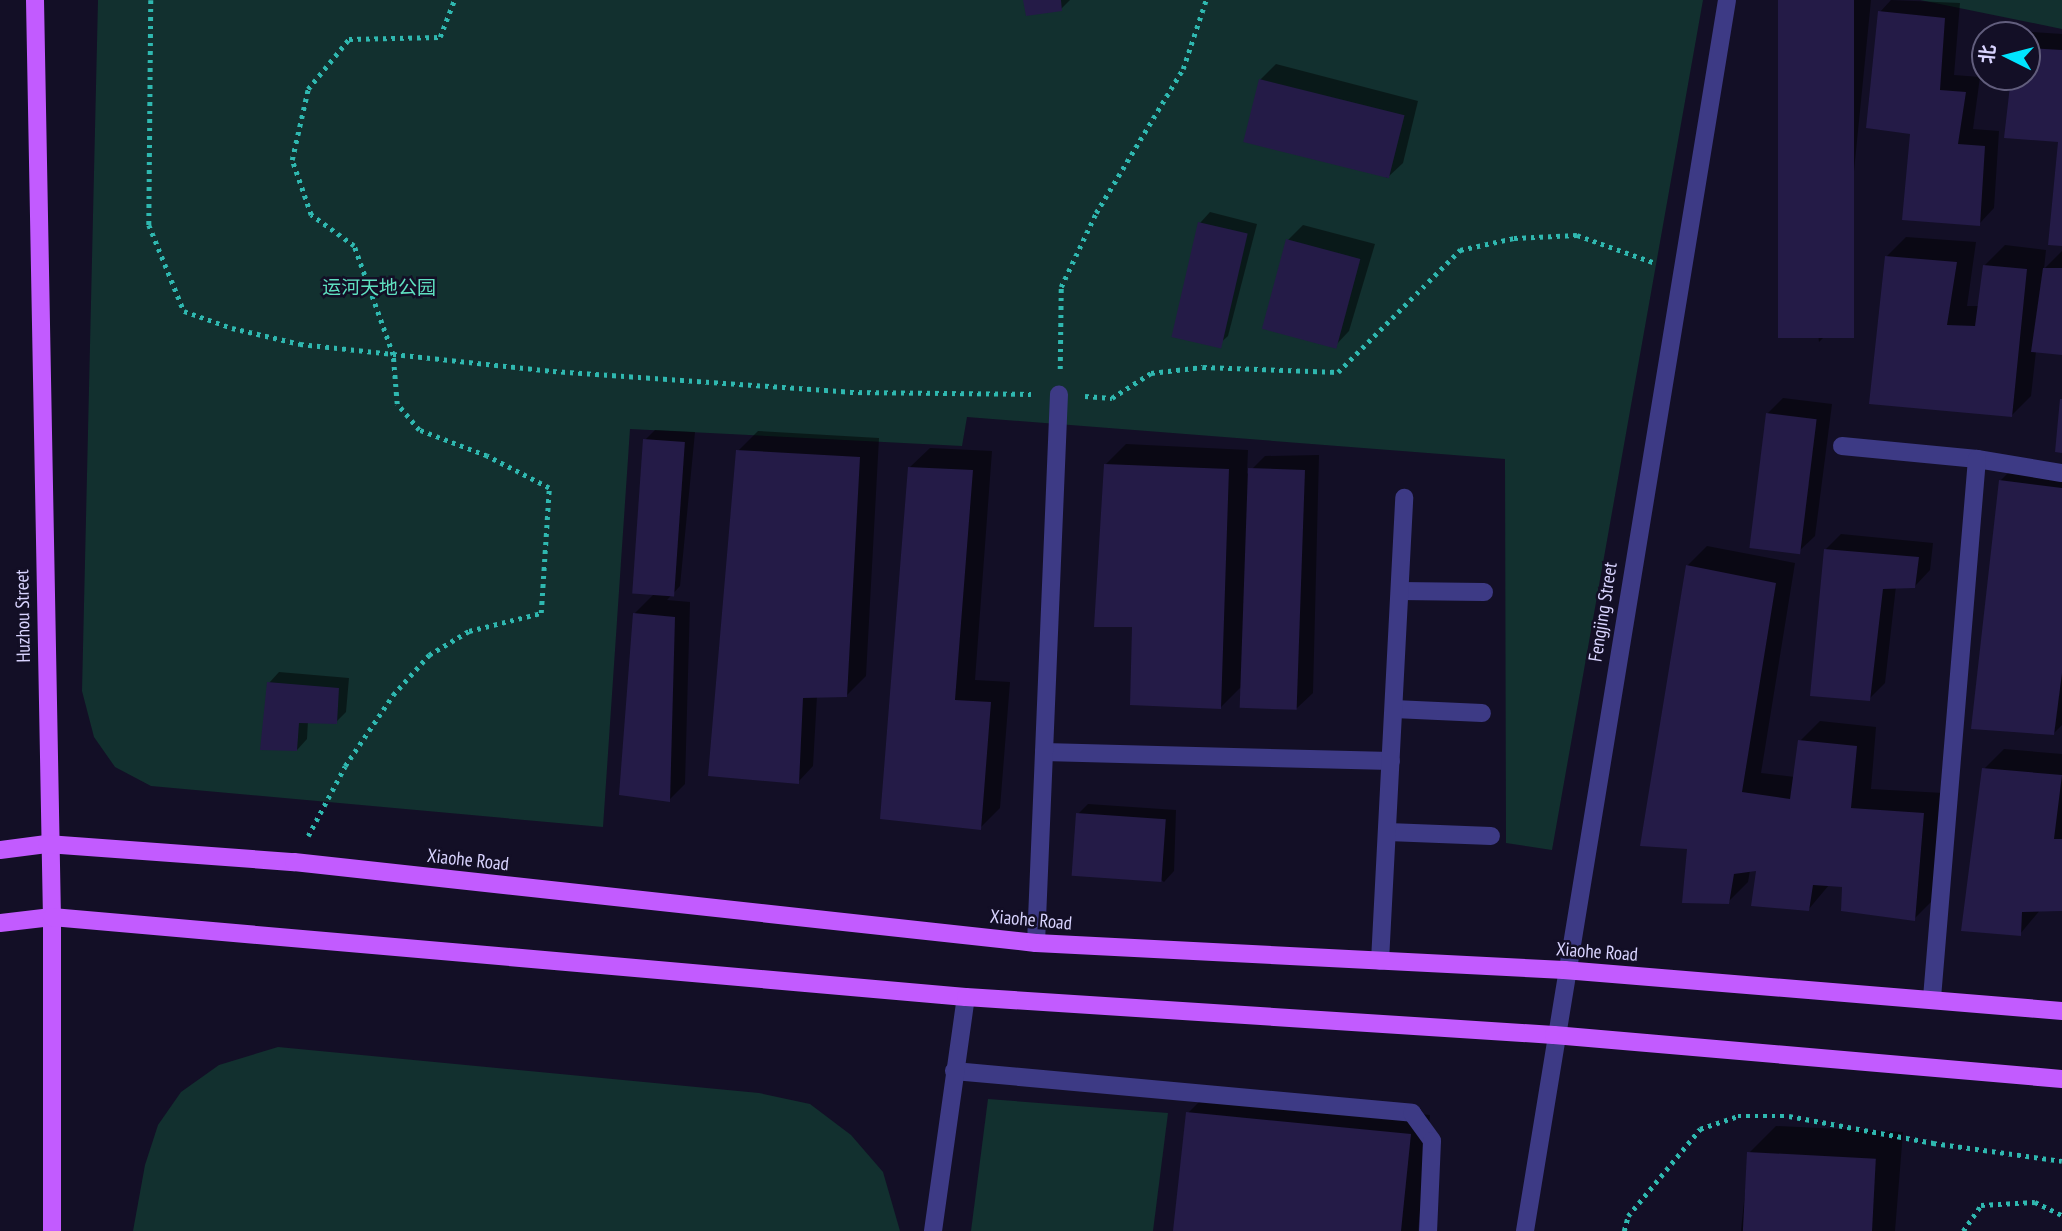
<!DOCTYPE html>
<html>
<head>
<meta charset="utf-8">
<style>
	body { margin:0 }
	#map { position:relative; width:2062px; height:1231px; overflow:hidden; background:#130f26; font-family:"PT Sans Narrow","Noto Sans SC",sans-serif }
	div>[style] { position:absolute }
	.green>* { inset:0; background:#12302f }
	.shadow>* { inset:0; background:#0007 }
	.building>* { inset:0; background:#241b47; transform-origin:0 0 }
	.path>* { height:4.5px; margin-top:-2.25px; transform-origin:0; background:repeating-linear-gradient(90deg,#2fb8b0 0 3.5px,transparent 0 8.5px) }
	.minor>* { height:18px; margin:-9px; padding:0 9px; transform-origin:9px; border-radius:9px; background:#3d3a85 }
	.major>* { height:18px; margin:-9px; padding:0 9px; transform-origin:9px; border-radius:9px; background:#c25bff }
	span { translate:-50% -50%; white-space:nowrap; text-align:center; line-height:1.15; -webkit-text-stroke:5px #130f26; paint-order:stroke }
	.park-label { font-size:19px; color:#5fe0c0 }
	.street-label { font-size:19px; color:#d9d4ff }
	.north { position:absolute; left:1971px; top:21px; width:70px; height:70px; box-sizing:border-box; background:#130f26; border:2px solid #625e7d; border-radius:50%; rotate:276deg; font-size:19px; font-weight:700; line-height:28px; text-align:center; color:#d9d4ff }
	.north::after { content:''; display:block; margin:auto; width:24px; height:32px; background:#00e5ff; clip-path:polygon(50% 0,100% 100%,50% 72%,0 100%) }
</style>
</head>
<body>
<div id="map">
	<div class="green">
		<i style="clip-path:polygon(98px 0,1703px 0,1552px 850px,1506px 843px,1505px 459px,967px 417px,962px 446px,630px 429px,603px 827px,151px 786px,115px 767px,94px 737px,82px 691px)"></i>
		<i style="clip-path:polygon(1920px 0,2062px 0,2062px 29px)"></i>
		<i style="clip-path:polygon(278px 1047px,759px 1093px,810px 1104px,851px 1135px,883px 1172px,900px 1231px,133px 1231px,145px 1165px,158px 1125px,181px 1092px,219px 1065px)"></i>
		<i style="clip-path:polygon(988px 1099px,1168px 1113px,1153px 1231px,971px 1231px)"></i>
	</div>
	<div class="shadow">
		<i style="clip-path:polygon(1025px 0,1070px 0,1061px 9px)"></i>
		<i style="clip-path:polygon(1780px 0,1871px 0,1839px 322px,1819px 342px)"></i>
		<i style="clip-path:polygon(1891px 0,1960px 3px,1954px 75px,1980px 77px,1973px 129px,1999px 131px,1994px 208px,1979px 224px,1912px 133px,1880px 12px)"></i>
		<i style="clip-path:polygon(2031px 32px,2062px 34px,2062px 244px,2060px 140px,2012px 77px,2027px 77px,2027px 36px)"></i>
		<i style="clip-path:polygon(1276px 64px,1418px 101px,1403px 163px,1387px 178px,1260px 80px)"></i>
		<i style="clip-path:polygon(1210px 212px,1257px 224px,1228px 336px,1217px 346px,1200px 223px)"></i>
		<i style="clip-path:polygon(1303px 225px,1375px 244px,1349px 331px,1334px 347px,1288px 240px)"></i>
		<i style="clip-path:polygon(1906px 237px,1976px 242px,1967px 306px,1979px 306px,1985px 265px,2005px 245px,2046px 250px,2044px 269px,2062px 251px,2062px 354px,2036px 351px,2031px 396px,2011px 416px,1886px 257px)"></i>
		<i style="clip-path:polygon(1783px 398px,1832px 404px,1815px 536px,1799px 551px,1767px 414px)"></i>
		<i style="clip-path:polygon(655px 430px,695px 432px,680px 586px,667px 600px,690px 602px,685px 784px,669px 800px,635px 613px,653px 595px,645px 440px)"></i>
		<i style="clip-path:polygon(758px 431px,879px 438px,866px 676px,846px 696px,817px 696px,813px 766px,798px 782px,738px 451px)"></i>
		<i style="clip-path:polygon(1126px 444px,1248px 450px,1247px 474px,1265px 456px,1319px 455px,1313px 693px,1297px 708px,1243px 685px,1221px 707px,1134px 625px,1106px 464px)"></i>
		<i style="clip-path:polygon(930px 448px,992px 451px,975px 680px,1010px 682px,1000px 808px,980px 828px,909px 468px)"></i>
		<i style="clip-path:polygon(2020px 461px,2062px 466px,2062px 725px,2054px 733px,2000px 481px)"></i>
		<i style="clip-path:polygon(1841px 534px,1933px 543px,1930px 570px,1915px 586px,1896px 586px,1885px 683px,1869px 699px,1826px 549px)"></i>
		<i style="clip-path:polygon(1707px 546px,1795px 563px,1761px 773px,1795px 777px,1800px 741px,1820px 721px,1876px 727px,1871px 789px,1943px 793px,1934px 899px,1914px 919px,1844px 886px,1829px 885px,1808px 910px,1758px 868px,1750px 870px,1748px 882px,1728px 902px,1688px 847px,1687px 566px)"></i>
		<i style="clip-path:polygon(279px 672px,349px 678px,346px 712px,336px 722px,308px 721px,307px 739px,297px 750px,269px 683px)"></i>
		<i style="clip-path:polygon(2004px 749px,2062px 754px,2062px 909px,2041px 909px,2020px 934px,1984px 769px)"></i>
		<i style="clip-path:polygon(1088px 804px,1176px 810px,1174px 871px,1164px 882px,1078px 814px)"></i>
		<i style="clip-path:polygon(1208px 1093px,1430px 1115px,1418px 1231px,1175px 1231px,1188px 1113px)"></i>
		<i style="clip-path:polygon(1776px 1126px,1903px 1132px,1895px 1231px,1741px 1231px,1749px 1153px)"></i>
	</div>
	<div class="building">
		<i style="clip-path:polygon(1023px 0,1061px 0,1062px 11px,1026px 16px)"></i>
		<i style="left:1778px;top:0;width:76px;height:338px"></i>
		<i style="clip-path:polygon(1878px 11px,1945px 18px,1940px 90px,1966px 92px,1958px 144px,1985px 146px,1980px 226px,1902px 220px,1910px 134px,1866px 128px)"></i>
		<i style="clip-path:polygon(2027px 48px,2062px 50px,2062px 246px,2048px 245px,2058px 142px,2004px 138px,2011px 77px,2027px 77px)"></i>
		<i style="left:1259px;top:79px;width:150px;height:65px;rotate:14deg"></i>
		<i style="left:1198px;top:222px;width:51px;height:118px;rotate:13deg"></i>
		<i style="left:1286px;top:239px;width:77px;height:93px;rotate:15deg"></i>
		<i style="clip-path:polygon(1885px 256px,1957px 262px,1947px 325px,1975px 326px,1983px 265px,2027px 269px,2012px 417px,1869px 404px)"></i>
		<i style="clip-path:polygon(2043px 268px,2062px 268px,2062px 355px,2031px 352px)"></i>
		<i style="clip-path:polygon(2060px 399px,2062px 399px,2062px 453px,2055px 452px)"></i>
		<i style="left:1766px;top:413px;width:51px;height:136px;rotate:7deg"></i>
		<i style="left:643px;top:439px;width:42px;height:155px;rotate:4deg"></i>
		<i style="clip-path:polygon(736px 450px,860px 457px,847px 697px,803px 698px,799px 784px,708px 776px)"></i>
		<i style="clip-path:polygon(1104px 464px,1229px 469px,1221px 709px,1130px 705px,1132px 627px,1094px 627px)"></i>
		<i style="clip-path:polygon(908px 467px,973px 470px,955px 700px,991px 702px,981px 830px,880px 819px)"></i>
		<i style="left:1305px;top:470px;width:240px;height:57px;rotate:92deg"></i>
		<i style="clip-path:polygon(1999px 480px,2062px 488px,2062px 673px,2054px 735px,1971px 729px)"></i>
		<i style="clip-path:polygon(1824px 549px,1919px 557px,1915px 588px,1883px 589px,1870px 701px,1810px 696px)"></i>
		<i style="clip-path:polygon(1686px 565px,1776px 583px,1742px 792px,1790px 799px,1798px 740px,1857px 746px,1851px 808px,1924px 813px,1915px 921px,1841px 911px,1842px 887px,1813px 885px,1809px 911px,1751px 906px,1756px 871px,1734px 874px,1729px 904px,1682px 903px,1687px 849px,1640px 846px)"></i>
		<i style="clip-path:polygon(633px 613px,675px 617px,670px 802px,619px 795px)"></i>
		<i style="clip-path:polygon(267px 682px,339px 688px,337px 724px,299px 723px,297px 751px,260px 750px)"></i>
		<i style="clip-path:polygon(1982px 768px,2062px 775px,2054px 839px,2062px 839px,2062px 911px,2022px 912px,2021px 936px,1961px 931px)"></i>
		<i style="left:1076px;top:813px;width:90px;height:63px;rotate:4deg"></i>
		<i style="clip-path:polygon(1186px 1112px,1411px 1134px,1401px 1231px,1173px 1231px)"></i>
		<i style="left:1747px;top:1152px;width:129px;height:79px;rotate:3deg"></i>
	</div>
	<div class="path">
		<i style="left:151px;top:0;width:225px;rotate:90.5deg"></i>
		<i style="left:149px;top:225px;width:93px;rotate:67.9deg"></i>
		<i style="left:184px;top:311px;width:51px;rotate:19.5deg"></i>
		<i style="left:232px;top:328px;width:70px;rotate:13.2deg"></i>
		<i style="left:300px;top:344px;width:254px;rotate:6.1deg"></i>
		<i style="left:553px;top:371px;width:298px;rotate:4deg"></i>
		<i style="left:850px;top:392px;width:181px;rotate:0.6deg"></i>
		<i style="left:1060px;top:369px;width:82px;rotate:-89.3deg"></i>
		<i style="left:1061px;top:287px;width:82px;rotate:-64.7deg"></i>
		<i style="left:1096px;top:213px;width:168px;rotate:-58.9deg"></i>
		<i style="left:1183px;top:69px;width:73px;rotate:-71.6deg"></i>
		<i style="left:1085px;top:396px;width:27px;rotate:4deg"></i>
		<i style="left:1112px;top:398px;width:46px;rotate:-32.7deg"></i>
		<i style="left:1151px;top:373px;width:52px;rotate:-6.6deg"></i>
		<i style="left:1203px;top:367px;width:135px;rotate:2.1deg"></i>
		<i style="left:1338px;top:372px;width:173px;rotate:-45deg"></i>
		<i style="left:1460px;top:250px;width:55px;rotate:-12.5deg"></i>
		<i style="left:1514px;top:238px;width:63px;rotate:-2.7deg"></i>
		<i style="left:1577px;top:235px;width:83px;rotate:19.7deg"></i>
		<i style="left:308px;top:836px;width:79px;rotate:-62.1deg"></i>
		<i style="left:345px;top:766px;width:86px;rotate:-55.9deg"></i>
		<i style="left:393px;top:695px;width:54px;rotate:-48deg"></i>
		<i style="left:429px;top:655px;width:47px;rotate:-31deg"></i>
		<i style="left:469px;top:631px;width:74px;rotate:-14deg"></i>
		<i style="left:541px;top:613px;width:125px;rotate:-86.3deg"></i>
		<i style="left:549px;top:488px;width:70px;rotate:-152.7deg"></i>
		<i style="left:487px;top:456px;width:73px;rotate:-159.1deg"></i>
		<i style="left:419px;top:430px;width:34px;rotate:-130deg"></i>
		<i style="left:397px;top:404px;width:49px;rotate:-94.7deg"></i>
		<i style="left:393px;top:355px;width:116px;rotate:-109.7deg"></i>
		<i style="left:354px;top:246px;width:53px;rotate:-144.2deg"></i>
		<i style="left:311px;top:215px;width:58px;rotate:-109.1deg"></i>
		<i style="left:292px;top:160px;width:73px;rotate:-77.3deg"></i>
		<i style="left:308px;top:89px;width:65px;rotate:-50.6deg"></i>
		<i style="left:349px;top:39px;width:91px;rotate:-1.3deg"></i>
		<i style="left:440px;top:37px;width:40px;rotate:-69deg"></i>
		<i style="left:1624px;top:1231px;width:16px;rotate:-75deg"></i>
		<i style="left:1628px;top:1216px;width:113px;rotate:-50.4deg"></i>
		<i style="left:1700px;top:1129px;width:40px;rotate:-18.9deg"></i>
		<i style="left:1738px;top:1116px;width:51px"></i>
		<i style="left:1789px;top:1116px;width:147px;rotate:10.6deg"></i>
		<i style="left:1933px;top:1143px;width:130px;rotate:7.9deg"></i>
		<i style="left:1963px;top:1231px;width:32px;rotate:-55deg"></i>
		<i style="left:1981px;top:1205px;width:54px;rotate:-3.2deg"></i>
		<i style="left:2035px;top:1202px;width:30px;rotate:26deg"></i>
	</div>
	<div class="minor">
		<i style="left:1842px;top:446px;width:136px;rotate:5.5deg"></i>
		<i style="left:1977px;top:459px;width:86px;rotate:9.4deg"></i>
		<i style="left:1400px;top:591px;width:84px;rotate:0.7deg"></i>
		<i style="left:1394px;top:709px;width:88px;rotate:2.6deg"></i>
		<i style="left:1044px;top:752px;width:347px;rotate:1.5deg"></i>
		<i style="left:1388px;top:832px;width:103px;rotate:2.2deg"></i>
		<i style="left:1036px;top:943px;width:549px;rotate:-87.6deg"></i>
		<i style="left:1380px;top:961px;width:464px;rotate:-87deg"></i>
		<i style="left:1932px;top:998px;width:541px;rotate:-85.23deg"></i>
		<i style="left:954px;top:1071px;width:460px;rotate:5.2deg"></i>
		<i style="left:1412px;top:1113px;width:34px;rotate:54deg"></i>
		<i style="left:1432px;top:1141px;width:90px;rotate:92.5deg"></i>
		<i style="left:933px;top:1231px;width:236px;rotate:-82deg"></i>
		<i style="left:1525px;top:1231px;width:1247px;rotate:-80.68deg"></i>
	</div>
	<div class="major">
		<i style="left:35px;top:0;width:917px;rotate:88.94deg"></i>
		<i style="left:52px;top:917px;width:314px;rotate:90deg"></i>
		<i style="left:0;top:850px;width:47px;rotate:-7.3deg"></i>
		<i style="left:47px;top:844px;width:248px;rotate:4.2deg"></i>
		<i style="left:294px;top:862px;width:746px;rotate:6.23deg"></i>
		<i style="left:1036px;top:943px;width:529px;rotate:2.93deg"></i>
		<i style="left:1564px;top:970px;width:500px;rotate:4.7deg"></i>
		<i style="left:0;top:923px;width:52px;rotate:-6.6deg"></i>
		<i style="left:52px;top:917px;width:917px;rotate:5deg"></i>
		<i style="left:966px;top:997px;width:589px;rotate:3.7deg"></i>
		<i style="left:1554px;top:1035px;width:510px;rotate:4.95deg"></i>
	</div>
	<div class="park-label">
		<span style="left:379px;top:288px">运河天地公园</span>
	</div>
	<div class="street-label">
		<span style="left:1603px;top:612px;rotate:-81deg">Fengjing Street</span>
		<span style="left:23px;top:616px;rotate:-91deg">Huzhou Street</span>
		<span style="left:468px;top:860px;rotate:6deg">Xiaohe Road</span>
		<span style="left:1031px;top:920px;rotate:5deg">Xiaohe Road</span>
		<span style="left:1597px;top:952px;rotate:4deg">Xiaohe Road</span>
	</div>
	<div class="north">北</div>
</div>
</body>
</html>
